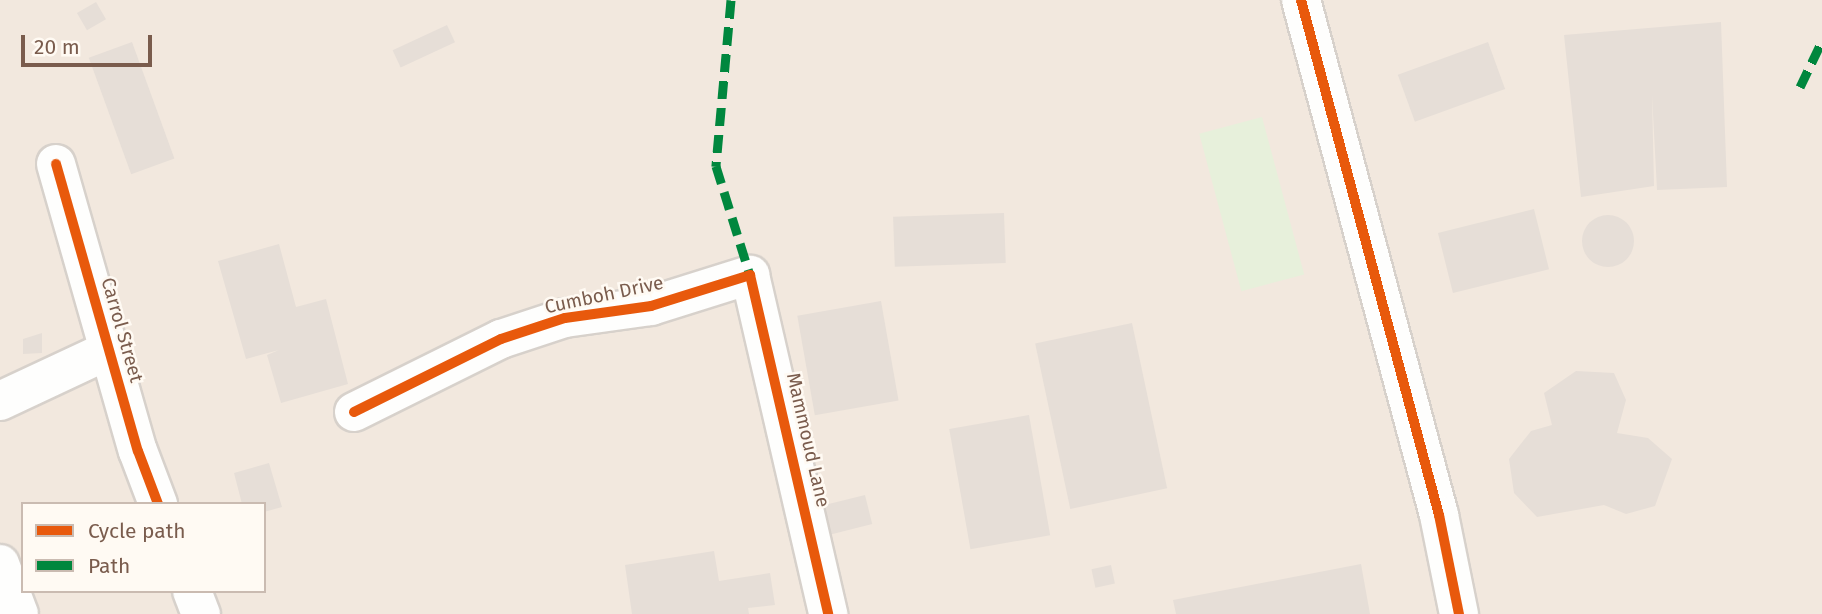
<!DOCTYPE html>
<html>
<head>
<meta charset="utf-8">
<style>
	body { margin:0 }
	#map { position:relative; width:1822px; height:614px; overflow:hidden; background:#f9f5f0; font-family:"Fira Sans",sans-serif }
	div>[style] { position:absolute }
	.residential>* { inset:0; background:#f2e8de }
	.green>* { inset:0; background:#e7f0db; transform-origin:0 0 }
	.building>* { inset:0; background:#e6ded7; transform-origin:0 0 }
	.round { border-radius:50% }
	.roads { filter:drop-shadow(2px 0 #d7d1cb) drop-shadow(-2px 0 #d7d1cb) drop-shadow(0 2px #d7d1cb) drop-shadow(0 -2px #d7d1cb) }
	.minor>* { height:38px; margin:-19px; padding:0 19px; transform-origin:19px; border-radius:19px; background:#fefefd }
	.quiet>* { height:9px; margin-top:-4.5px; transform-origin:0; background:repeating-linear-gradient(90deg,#00873e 0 18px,transparent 0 27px) }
	.cycleway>* { height:10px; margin:-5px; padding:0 5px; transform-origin:5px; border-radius:5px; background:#e8590c }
	span { translate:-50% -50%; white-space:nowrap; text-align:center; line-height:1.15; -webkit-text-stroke:5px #fffaf3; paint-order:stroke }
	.street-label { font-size:19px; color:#7a5c4d }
	.legend { position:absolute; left:21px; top:502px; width:245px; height:91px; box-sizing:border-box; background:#fffaf3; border:2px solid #cabbb1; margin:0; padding:9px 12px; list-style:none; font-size:21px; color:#7a5c4d }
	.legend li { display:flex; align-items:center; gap:14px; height:35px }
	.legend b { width:35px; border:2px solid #cabbb1 }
	.scale { position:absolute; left:21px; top:35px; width:131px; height:32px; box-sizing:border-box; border:4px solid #7a5c4d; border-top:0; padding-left:9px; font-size:21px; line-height:24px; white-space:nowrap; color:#7a5c4d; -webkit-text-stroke:5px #fffaf3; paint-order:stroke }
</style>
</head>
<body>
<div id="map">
	<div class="residential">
		<i style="clip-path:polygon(evenodd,0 0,1822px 0,1822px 614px,0 614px,0 0,23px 504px,264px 504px,264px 591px,23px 591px,23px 504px)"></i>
	</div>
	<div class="green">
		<i style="left:1262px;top:117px;width:163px;height:65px;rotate:75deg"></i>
	</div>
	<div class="building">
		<i style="left:96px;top:2px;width:20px;height:22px;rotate:60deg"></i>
		<i style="clip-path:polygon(1721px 22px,1727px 187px,1657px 190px,1652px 95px,1654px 186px,1581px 197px,1564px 35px)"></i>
		<i style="left:447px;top:25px;width:19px;height:60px;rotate:65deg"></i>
		<i style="left:132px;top:42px;width:124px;height:46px;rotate:70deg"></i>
		<i style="left:1488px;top:42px;width:50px;height:96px;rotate:70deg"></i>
		<i style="left:1534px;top:209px;width:62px;height:99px;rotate:76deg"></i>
		<i style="left:1004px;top:213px;width:50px;height:111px;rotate:88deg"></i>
		<i class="round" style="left:1582px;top:215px;width:52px;height:52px"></i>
		<i style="clip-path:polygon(279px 244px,296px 307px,326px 299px,348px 384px,281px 403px,267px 355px,279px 350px,246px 359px,218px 261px)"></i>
		<i style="left:881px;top:301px;width:101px;height:85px;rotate:80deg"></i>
		<i style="left:1132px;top:323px;width:169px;height:99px;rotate:78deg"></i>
		<i style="clip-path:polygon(42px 333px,42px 353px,23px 354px,23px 339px)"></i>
		<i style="clip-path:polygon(1576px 371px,1614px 373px,1626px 400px,1617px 433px,1648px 438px,1672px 459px,1655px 506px,1626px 514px,1604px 505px,1537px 517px,1514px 493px,1509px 459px,1531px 431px,1552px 425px,1544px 393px)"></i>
		<i style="left:1029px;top:415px;width:122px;height:81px;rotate:80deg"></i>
		<i style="clip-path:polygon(269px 463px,282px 507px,264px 512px,264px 504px,242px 504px,234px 473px)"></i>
		<i style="left:865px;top:495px;width:30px;height:51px;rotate:76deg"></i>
		<i style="clip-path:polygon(714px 551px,719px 581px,770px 573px,775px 605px,748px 608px,749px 614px,632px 614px,625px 565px)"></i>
		<i style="clip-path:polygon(1361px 564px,1370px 614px,1176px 614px,1173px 600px)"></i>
		<i style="left:1111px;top:565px;width:19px;height:20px;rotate:78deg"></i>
	</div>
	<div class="roads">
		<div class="minor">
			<i style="left:1301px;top:0;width:533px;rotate:75deg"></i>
			<i style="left:1439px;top:515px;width:101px;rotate:78.6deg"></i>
			<i style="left:56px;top:164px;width:298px;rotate:74.1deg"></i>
			<i style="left:138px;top:451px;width:57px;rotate:69.3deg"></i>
			<i style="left:0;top:401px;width:120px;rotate:-25.1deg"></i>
			<i style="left:354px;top:412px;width:164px;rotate:-26.4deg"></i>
			<i style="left:501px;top:339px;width:67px;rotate:-18.2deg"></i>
			<i style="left:565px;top:318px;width:87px;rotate:-7.9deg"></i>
			<i style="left:651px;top:306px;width:104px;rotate:-17.4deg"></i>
			<i style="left:750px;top:275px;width:348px;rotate:77deg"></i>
			<i style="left:0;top:564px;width:53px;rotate:69.2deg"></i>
			<i style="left:192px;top:591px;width:25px;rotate:69deg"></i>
		</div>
	</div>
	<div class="quiet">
		<i style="left:731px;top:0;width:167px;rotate:95.2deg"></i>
		<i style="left:716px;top:166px;width:114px;rotate:72.7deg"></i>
		<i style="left:1800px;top:87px;width:51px;rotate:-64.4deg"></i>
	</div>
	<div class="cycleway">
		<i style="left:1301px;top:0;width:533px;rotate:75deg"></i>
		<i style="left:1439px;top:515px;width:101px;rotate:78.6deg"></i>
		<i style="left:56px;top:164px;width:298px;rotate:74.1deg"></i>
		<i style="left:138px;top:451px;width:57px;rotate:69.3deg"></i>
		<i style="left:354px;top:412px;width:164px;rotate:-26.4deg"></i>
		<i style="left:501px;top:339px;width:67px;rotate:-18.2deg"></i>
		<i style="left:565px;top:318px;width:87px;rotate:-7.9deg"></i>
		<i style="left:651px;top:306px;width:104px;rotate:-17.4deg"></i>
		<i style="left:750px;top:275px;width:348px;rotate:77deg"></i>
	</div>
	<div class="street-label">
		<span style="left:604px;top:295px;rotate:-12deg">Cumboh Drive</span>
		<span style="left:122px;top:330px;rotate:74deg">Carrol Street</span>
		<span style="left:808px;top:440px;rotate:77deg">Mammoud Lane</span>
	</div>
	<ul class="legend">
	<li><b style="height:9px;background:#e8590c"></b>Cycle path</li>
	<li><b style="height:9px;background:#00873e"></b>Path</li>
	</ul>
	<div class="scale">20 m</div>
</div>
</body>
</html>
